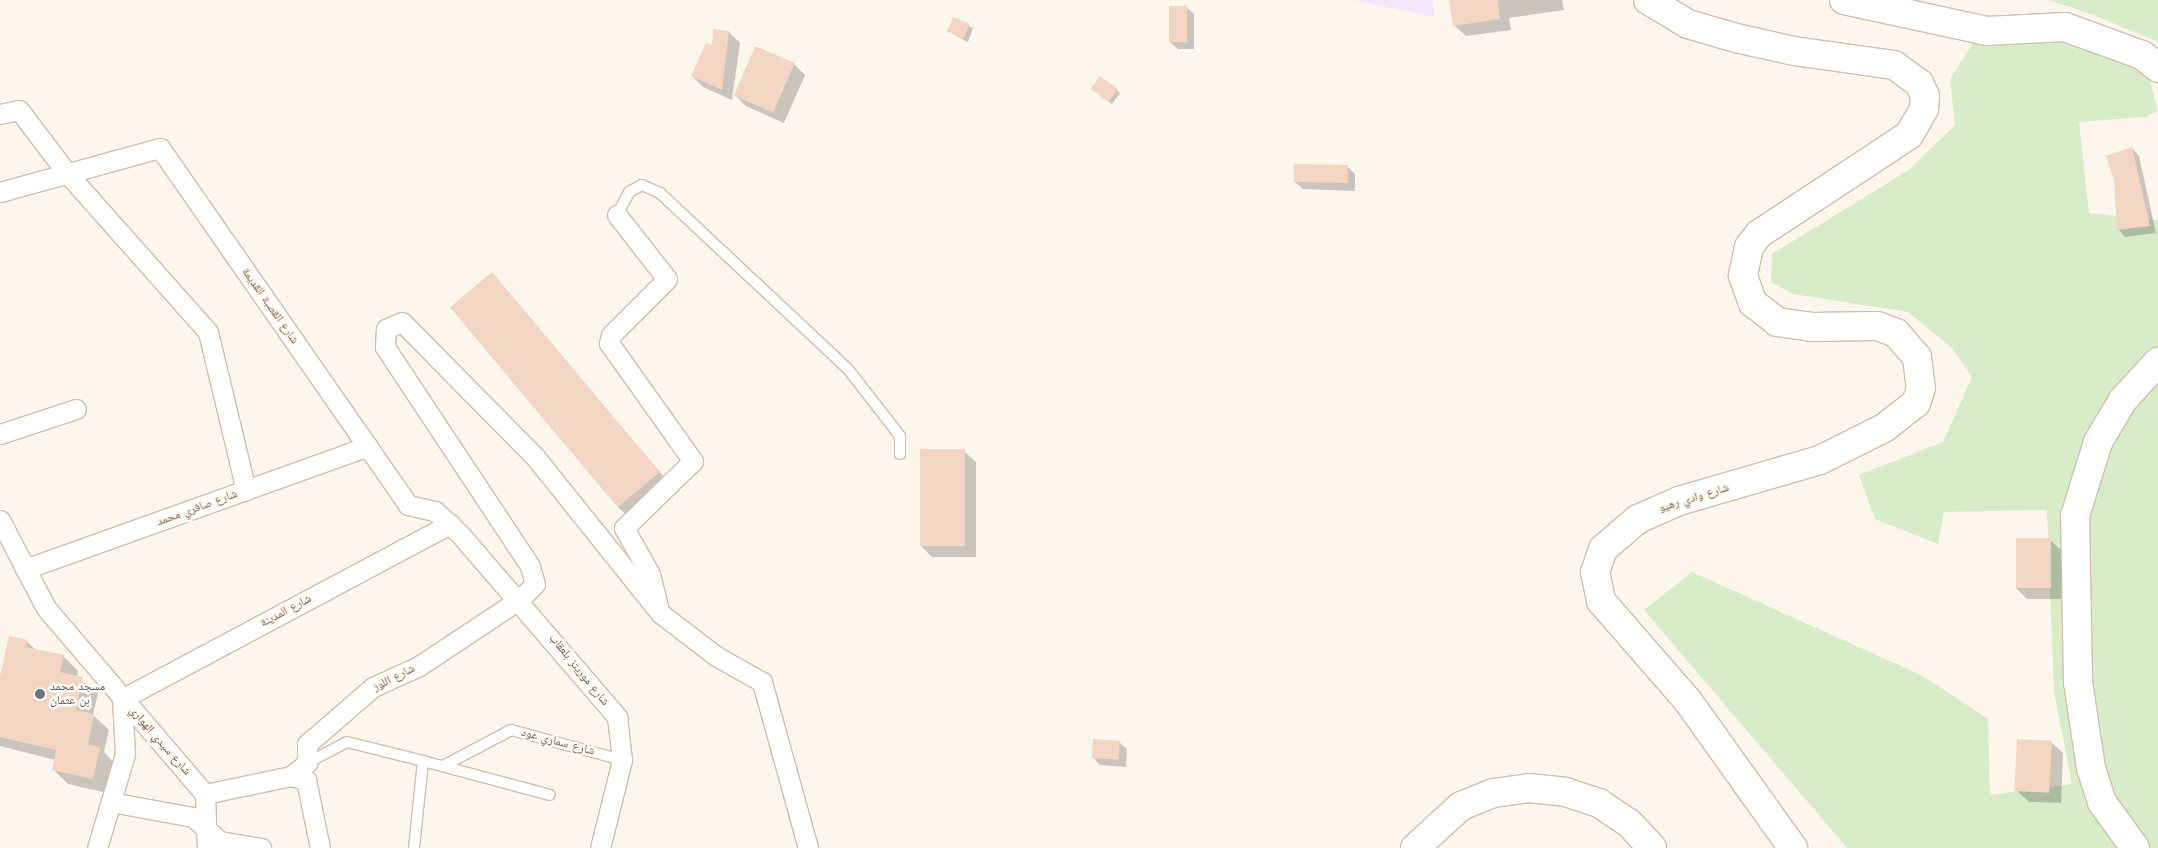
<!DOCTYPE html>
<html>
<head>
<meta charset="utf-8">
<style>
	body { margin:0 }
	#map { position:relative; width:2158px; height:848px; overflow:hidden; background:#fdf6ec; font-family:"Work Sans","Noto Naskh Arabic",sans-serif }
	div>[style] { position:absolute }
	.education>* { inset:0; background:#f3e8fa }
	.green>* { inset:0; background:#d8ecc9 }
	.shadow>* { inset:0; background:#0003 }
	.building>* { inset:0; background:#f3d5c3; transform-origin:0 0 }
	.roads { filter:drop-shadow(1px 0 #d1beb0) drop-shadow(-1px 0 #d1beb0) drop-shadow(0 1px #d1beb0) drop-shadow(0 -1px #d1beb0) }
	.lane>* { height:10px; margin:-5px; padding:0 5px; transform-origin:5px; border-radius:5px; background:#fff }
	.street>* { height:19px; margin:-9.5px; padding:0 9.5px; transform-origin:9.5px; border-radius:9.5px; background:#fff }
	.secondary>* { height:28px; margin:-14px; padding:0 14px; transform-origin:14px; border-radius:14px; background:#fff }
	.dots>* { width:14px; height:14px; translate:-50% -50%; box-sizing:border-box; border:2px solid #fffaf3; border-radius:50% }
	span { translate:-50% -50%; white-space:nowrap; text-align:center; line-height:1.15; -webkit-text-stroke:5px #fffaf3; paint-order:stroke }
	.street-label { font-size:12px; color:#7a5c4d }
	.worship-label { font-size:12px; color:#5b616d }
	.left { translate:0 -50%; text-align:left }
</style>
</head>
<body>
<div id="map">
	<div class="education">
		<i style="clip-path:polygon(1353px 0,1433px 0,1434px 17px)"></i>
	</div>
	<div class="green">
		<i style="clip-path:polygon(2049px 0,2158px 0,2158px 42px,2091px 14px)"></i>
		<i style="clip-path:polygon(1975px 40px,2060px 42px,2126px 62px,2149px 77px,2158px 111px,2145px 117px,2079px 122px,2089px 213px,2158px 220px,2158px 848px,1847px 848px,1644px 610px,1692px 572px,1921px 675px,1988px 719px,1990px 795px,2072px 784px,2054px 692px,2047px 510px,1944px 512px,1938px 544px,1875px 519px,1859px 475px,1943px 442px,1972px 377px,1952px 348px,1908px 312px,1793px 294px,1771px 282px,1772px 254px,1909px 170px,1955px 125px,1950px 79px)"></i>
	</div>
	<div class="shadow">
		<i style="clip-path:polygon(1451px 0,1562px 0,1564px 10px,1509px 18px,1511px 30px,1466px 36px,1454px 25px)"></i>
		<i style="clip-path:polygon(1186px 7px,1194px 14px,1194px 49px,1178px 49px,1170px 42px)"></i>
		<i style="clip-path:polygon(954px 19px,973px 28px,968px 42px,949px 32px)"></i>
		<i style="clip-path:polygon(715px 30px,729px 32px,740px 43px,732px 100px,703px 87px,692px 76px,713px 47px)"></i>
		<i style="clip-path:polygon(794px 64px,805px 75px,784px 123px,746px 106px,735px 95px)"></i>
		<i style="clip-path:polygon(1117px 90px,1120px 93px,1112px 104px,1096px 92px)"></i>
		<i style="clip-path:polygon(2132px 148px,2139px 156px,2156px 233px,2125px 237px,2118px 229px)"></i>
		<i style="clip-path:polygon(1348px 167px,1355px 174px,1355px 191px,1303px 189px,1295px 182px)"></i>
		<i style="clip-path:polygon(492px 274px,670px 484px,630px 518px,618px 507px)"></i>
		<i style="clip-path:polygon(964px 451px,976px 462px,976px 557px,932px 557px,921px 546px)"></i>
		<i style="clip-path:polygon(2050px 540px,2062px 551px,2061px 599px,2027px 599px,2016px 588px)"></i>
		<i style="clip-path:polygon(27px 642px,36px 650px,63px 656px,78px 671px,77px 677px,98px 693px,93px 715px,109px 730px,104px 752px,114px 763px,107px 793px,68px 784px,53px 769px,55px 760px,0 746px,0 682px)"></i>
		<i style="clip-path:polygon(1119px 742px,1127px 749px,1126px 767px,1100px 765px,1093px 757px)"></i>
		<i style="clip-path:polygon(2051px 742px,2063px 753px,2061px 803px,2029px 802px,2017px 791px)"></i>
	</div>
	<div class="building">
		<i style="clip-path:polygon(1449px 0,1498px 0,1500px 19px,1453px 26px)"></i>
		<i style="left:1169px;top:6px;width:18px;height:36px"></i>
		<i style="left:953px;top:17px;width:18px;height:16px;rotate:22deg"></i>
		<i style="clip-path:polygon(713px 29px,729px 31px,722px 90px,691px 76px,706px 43px,712px 45px)"></i>
		<i style="left:755px;top:46px;width:43px;height:54px;rotate:23deg"></i>
		<i style="left:1100px;top:76px;width:22px;height:16px;rotate:36deg"></i>
		<i style="clip-path:polygon(2132px 147px,2150px 226px,2117px 230px,2114px 180px,2106px 156px)"></i>
		<i style="left:1294px;top:164px;width:54px;height:18px;rotate:1deg"></i>
		<i style="left:492px;top:272px;width:261px;height:55px;rotate:50deg"></i>
		<i style="left:920px;top:449px;width:45px;height:97px"></i>
		<i style="left:2016px;top:538px;width:35px;height:50px"></i>
		<i style="clip-path:polygon(9px 636px,28px 640px,26px 647px,64px 655px,60px 672px,83px 677px,76px 710px,94px 714px,88px 744px,100px 747px,93px 779px,52px 770px,56px 750px,0 737px,0 676px)"></i>
		<i style="left:1093px;top:739px;width:27px;height:19px;rotate:4deg"></i>
		<i style="left:2017px;top:739px;width:35px;height:52px;rotate:3deg"></i>
	</div>
	<div class="roads">
		<div class="lane">
			<i style="left:617px;top:215px;width:26px;rotate:-62deg"></i>
			<i style="left:629px;top:192px;width:15px;rotate:-28deg"></i>
			<i style="left:642px;top:185px;width:20px;rotate:24deg"></i>
			<i style="left:660px;top:193px;width:258px;rotate:43.1deg"></i>
			<i style="left:848px;top:369px;width:85px;rotate:52.2deg"></i>
			<i style="left:900px;top:436px;width:18px;rotate:90deg"></i>
			<i style="left:307px;top:763px;width:45px;rotate:-27.7deg"></i>
			<i style="left:347px;top:742px;width:78px;rotate:14deg"></i>
			<i style="left:443px;top:766px;width:77px;rotate:-27.9deg"></i>
			<i style="left:511px;top:730px;width:115px;rotate:15.1deg"></i>
			<i style="left:414px;top:848px;width:87px;rotate:-84.1deg"></i>
			<i style="left:423px;top:761px;width:131px;rotate:15deg"></i>
		</div>
		<div class="street">
			<i style="left:0;top:114px;width:19px;rotate:-12deg"></i>
			<i style="left:19px;top:110px;width:78px;rotate:52.8deg"></i>
			<i style="left:66px;top:172px;width:214px;rotate:48.4deg"></i>
			<i style="left:208px;top:332px;width:163px;rotate:76.5deg"></i>
			<i style="left:0;top:192px;width:166px;rotate:-15.4deg"></i>
			<i style="left:160px;top:148px;width:435px;rotate:55.2deg"></i>
			<i style="left:408px;top:505px;width:28px;rotate:13deg"></i>
			<i style="left:435px;top:511px;width:33px;rotate:43deg"></i>
			<i style="left:459px;top:533px;width:243px;rotate:49.3deg"></i>
			<i style="left:617px;top:717px;width:43px;rotate:83.4deg"></i>
			<i style="left:622px;top:760px;width:91px;rotate:104deg"></i>
			<i style="left:617px;top:215px;width:81px;rotate:52deg"></i>
			<i style="left:667px;top:279px;width:79px;rotate:135deg"></i>
			<i style="left:611px;top:335px;width:8px;rotate:104deg"></i>
			<i style="left:609px;top:343px;width:145px;rotate:54.6deg"></i>
			<i style="left:693px;top:461px;width:96px;rotate:135.8deg"></i>
			<i style="left:624px;top:528px;width:53px;rotate:60.5deg"></i>
			<i style="left:650px;top:574px;width:34px;rotate:76deg"></i>
			<i style="left:0;top:434px;width:80px;rotate:-18.2deg"></i>
			<i style="left:0;top:520px;width:99px;rotate:62.4deg"></i>
			<i style="left:46px;top:608px;width:245px;rotate:49.5deg"></i>
			<i style="left:205px;top:794px;width:54px;rotate:87.9deg"></i>
			<i style="left:25px;top:569px;width:364px;rotate:-19.7deg"></i>
			<i style="left:291px;top:776px;width:21px;rotate:-39deg"></i>
			<i style="left:307px;top:763px;width:19px;rotate:-90deg"></i>
			<i style="left:307px;top:744px;width:87px;rotate:-40.8deg"></i>
			<i style="left:373px;top:687px;width:51px;rotate:-24.5deg"></i>
			<i style="left:419px;top:666px;width:121px;rotate:-33.6deg"></i>
			<i style="left:520px;top:599px;width:21px;rotate:-45deg"></i>
			<i style="left:535px;top:584px;width:19px;rotate:-106deg"></i>
			<i style="left:530px;top:566px;width:263px;rotate:-123.5deg"></i>
			<i style="left:385px;top:347px;width:18px;rotate:-87deg"></i>
			<i style="left:386px;top:329px;width:17px;rotate:-24deg"></i>
			<i style="left:402px;top:322px;width:191px;rotate:45.4deg"></i>
			<i style="left:536px;top:458px;width:198px;rotate:51.3deg"></i>
			<i style="left:660px;top:613px;width:71px;rotate:37.5deg"></i>
			<i style="left:716px;top:656px;width:53px;rotate:29.5deg"></i>
			<i style="left:762px;top:682px;width:172px;rotate:74.5deg"></i>
			<i style="left:205px;top:794px;width:88px;rotate:-11.8deg"></i>
			<i style="left:291px;top:776px;width:16px;rotate:15deg"></i>
			<i style="left:306px;top:780px;width:69px;rotate:78.4deg"></i>
			<i style="left:111px;top:802px;width:83px;rotate:10.4deg"></i>
			<i style="left:193px;top:817px;width:36px;rotate:42deg"></i>
			<i style="left:220px;top:841px;width:42px;rotate:9.7deg"></i>
			<i style="left:97px;top:848px;width:98px;rotate:-73.4deg"></i>
			<i style="left:125px;top:754px;width:55px;rotate:-93.1deg"></i>
			<i style="left:122px;top:699px;width:372px;rotate:-28.1deg"></i>
		</div>
		<div class="secondary">
			<i style="left:1648px;top:0;width:47px;rotate:31deg"></i>
			<i style="left:1688px;top:24px;width:50px;rotate:16.3deg"></i>
			<i style="left:1736px;top:38px;width:59px;rotate:12.6deg"></i>
			<i style="left:1794px;top:51px;width:101px;rotate:8deg"></i>
			<i style="left:1894px;top:65px;width:31px;rotate:36deg"></i>
			<i style="left:1919px;top:83px;width:14px;rotate:65deg"></i>
			<i style="left:1925px;top:96px;width:13px;rotate:94deg"></i>
			<i style="left:1924px;top:109px;width:30px;rotate:120deg"></i>
			<i style="left:1909px;top:135px;width:180px;rotate:146.6deg"></i>
			<i style="left:1759px;top:234px;width:16px;rotate:128deg"></i>
			<i style="left:1749px;top:247px;width:30px;rotate:102deg"></i>
			<i style="left:1743px;top:276px;width:29px;rotate:70deg"></i>
			<i style="left:1753px;top:303px;width:31px;rotate:38deg"></i>
			<i style="left:1777px;top:322px;width:35px;rotate:8deg"></i>
			<i style="left:1812px;top:327px;width:65px;rotate:-0.9deg"></i>
			<i style="left:1877px;top:326px;width:20px;rotate:20deg"></i>
			<i style="left:1896px;top:333px;width:32px;rotate:49deg"></i>
			<i style="left:1917px;top:357px;width:31px;rotate:83deg"></i>
			<i style="left:1921px;top:388px;width:16px;rotate:108deg"></i>
			<i style="left:1916px;top:403px;width:41px;rotate:142deg"></i>
			<i style="left:1884px;top:428px;width:72px;rotate:153.4deg"></i>
			<i style="left:1820px;top:460px;width:147px;rotate:163.8deg"></i>
			<i style="left:1679px;top:501px;width:45px;rotate:156.3deg"></i>
			<i style="left:1638px;top:519px;width:46px;rotate:139.4deg"></i>
			<i style="left:1603px;top:549px;width:24px;rotate:109deg"></i>
			<i style="left:1595px;top:572px;width:30px;rotate:78deg"></i>
			<i style="left:1601px;top:601px;width:133px;rotate:49deg"></i>
			<i style="left:1688px;top:701px;width:181px;rotate:54.5deg"></i>
			<i style="left:1844px;top:0;width:146px;rotate:12.2deg"></i>
			<i style="left:1987px;top:31px;width:78px;rotate:-2.9deg"></i>
			<i style="left:2065px;top:27px;width:82px;rotate:20deg"></i>
			<i style="left:2142px;top:55px;width:21px;rotate:39deg"></i>
			<i style="left:1415px;top:848px;width:62px;rotate:-42.4deg"></i>
			<i style="left:1461px;top:806px;width:35px;rotate:-22deg"></i>
			<i style="left:1494px;top:793px;width:35px;rotate:-8deg"></i>
			<i style="left:1529px;top:788px;width:36px;rotate:6deg"></i>
			<i style="left:1565px;top:792px;width:36px;rotate:18deg"></i>
			<i style="left:1599px;top:803px;width:36px;rotate:34deg"></i>
			<i style="left:1629px;top:823px;width:34px;rotate:47deg"></i>
			<i style="left:2135px;top:848px;width:57px;rotate:-125.7deg"></i>
			<i style="left:2102px;top:802px;width:36px;rotate:-108deg"></i>
			<i style="left:2091px;top:768px;width:87px;rotate:-98.6deg"></i>
			<i style="left:2078px;top:682px;width:166px;rotate:-91deg"></i>
			<i style="left:2075px;top:516px;width:77px;rotate:-72.7deg"></i>
			<i style="left:2098px;top:442px;width:49px;rotate:-59.2deg"></i>
			<i style="left:2123px;top:400px;width:52px;rotate:-47.4deg"></i>
		</div>
	</div>
	<div class="dots">
		<i style="left:40px;top:694px;background:#6b7280"></i>
	</div>
	<div class="street-label">
		<span style="left:270px;top:306px;rotate:55deg">شارع القصبة القديمة</span>
		<span style="left:1694px;top:498px;rotate:-17deg">شارع وادي رهيو</span>
		<span style="left:197px;top:508px;rotate:-20deg">شارع صافري محمد</span>
		<span style="left:286px;top:611px;rotate:-28deg">شارع المدينة</span>
		<span style="left:579px;top:670px;rotate:51deg">شارع موريتز بلعقاب</span>
		<span style="left:394px;top:678px;rotate:-27deg">شارع اللوز</span>
		<span style="left:160px;top:741px;rotate:49deg">شارع سيدي الهواري</span>
		<span style="left:558px;top:742px;rotate:15deg">شارع سماري عود</span>
	</div>
	<div class="worship-label">
		<span class="left" style="left:50px;top:694px">مسجد محمد<br>بن عثمان</span>
	</div>
</div>
</body>
</html>
